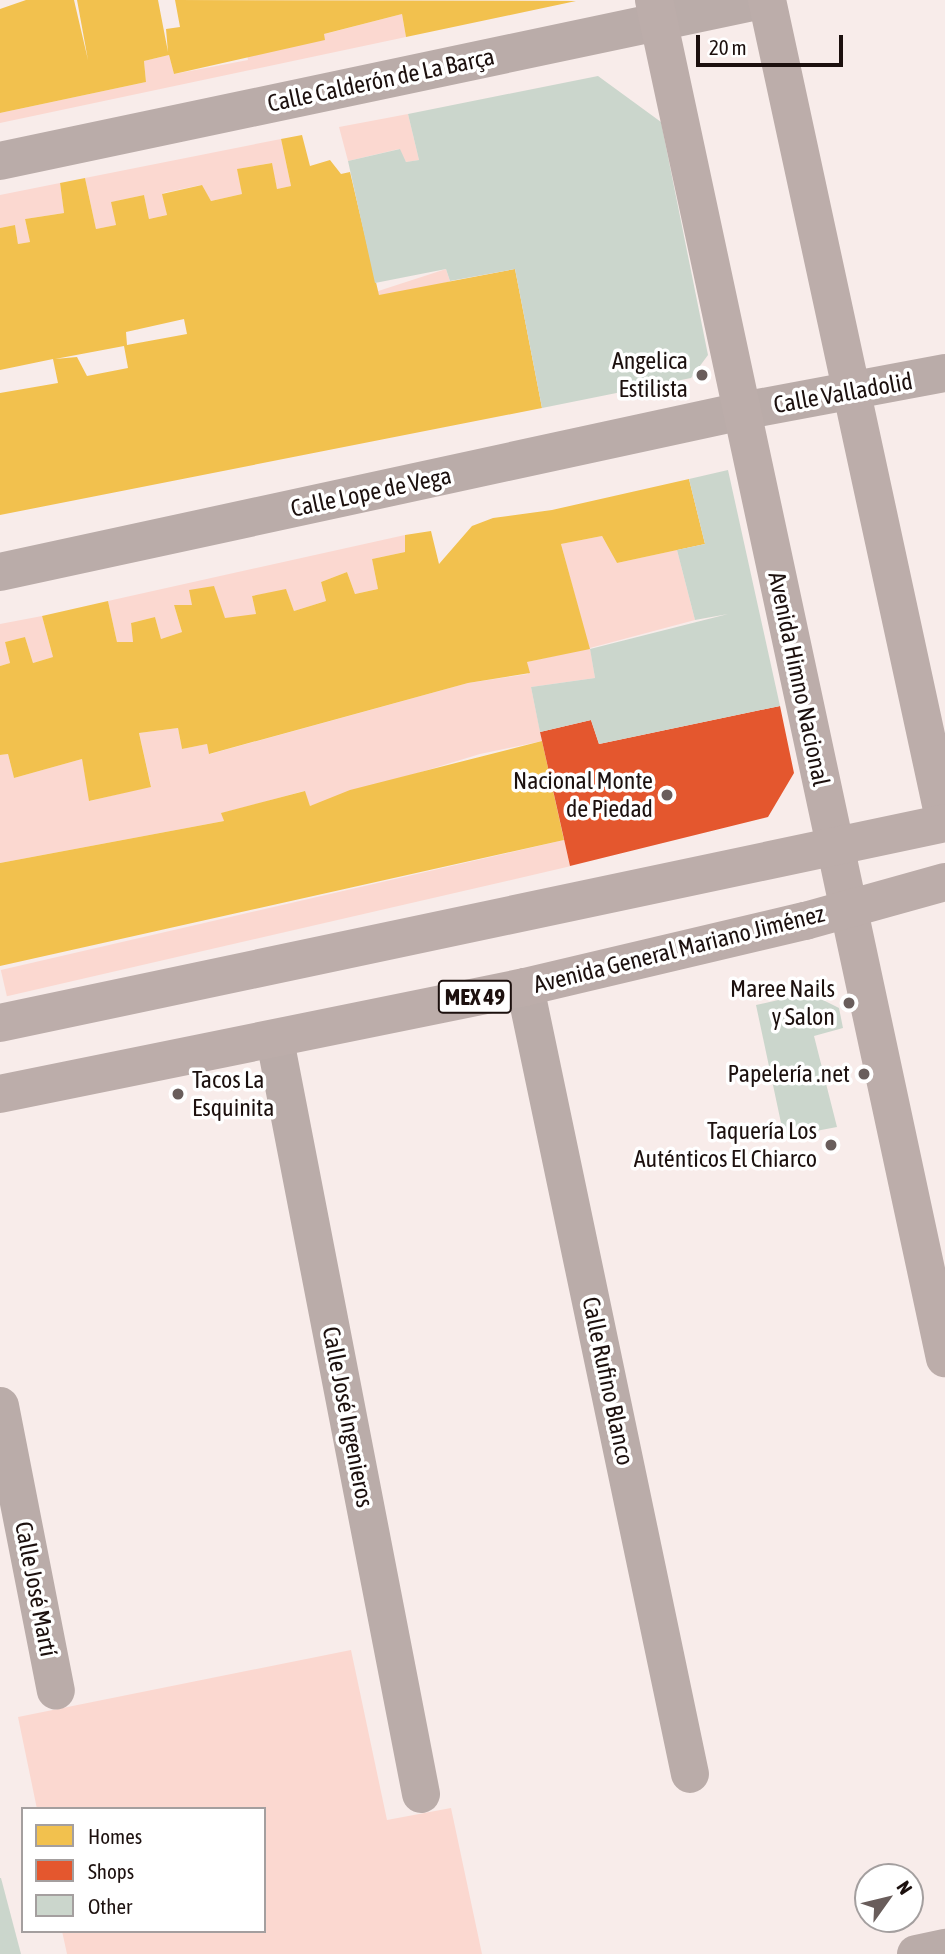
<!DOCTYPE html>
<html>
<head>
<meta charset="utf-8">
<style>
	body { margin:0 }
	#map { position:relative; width:945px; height:1954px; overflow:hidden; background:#f8ecea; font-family:"Asap Condensed",sans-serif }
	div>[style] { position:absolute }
	.green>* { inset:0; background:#fbd8d0; transform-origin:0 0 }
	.homes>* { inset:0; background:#f2c14e }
	.shops>* { inset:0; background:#e4572e }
	.building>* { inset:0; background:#cbd6cc }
	.minor>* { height:38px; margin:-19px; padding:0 19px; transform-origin:19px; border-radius:19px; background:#baaca9 }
	.major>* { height:38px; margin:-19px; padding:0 19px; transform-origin:19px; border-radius:19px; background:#bcadaa }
	.dots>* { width:19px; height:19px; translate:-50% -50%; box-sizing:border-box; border:4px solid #fff; border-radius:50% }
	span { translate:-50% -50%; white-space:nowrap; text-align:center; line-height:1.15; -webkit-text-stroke:7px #fff; paint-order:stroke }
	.shield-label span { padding:2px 5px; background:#fff; border:2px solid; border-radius:5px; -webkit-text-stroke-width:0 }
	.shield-label { font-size:23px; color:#1c100e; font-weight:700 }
	.street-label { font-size:24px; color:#1c100e }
	.poi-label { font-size:24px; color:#1c100e }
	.right { translate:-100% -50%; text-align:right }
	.left { translate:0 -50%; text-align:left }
	.legend { position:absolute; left:21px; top:1807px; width:245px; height:126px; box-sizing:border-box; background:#fff; border:2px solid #a49f9f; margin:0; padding:9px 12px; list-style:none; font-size:21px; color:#1c100e }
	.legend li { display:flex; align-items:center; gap:14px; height:35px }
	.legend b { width:35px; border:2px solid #a49f9f }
	.north { position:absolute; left:854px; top:1863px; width:70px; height:70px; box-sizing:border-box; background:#fff; border:2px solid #a49f9f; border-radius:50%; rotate:56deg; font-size:19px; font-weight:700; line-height:28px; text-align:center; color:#1c100e }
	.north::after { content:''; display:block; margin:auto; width:24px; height:32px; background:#695d5b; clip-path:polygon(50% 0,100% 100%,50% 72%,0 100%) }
	.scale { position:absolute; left:696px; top:35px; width:147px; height:32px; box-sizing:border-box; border:4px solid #1c100e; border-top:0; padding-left:9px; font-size:21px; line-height:24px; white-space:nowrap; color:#1c100e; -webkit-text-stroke:5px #fff; paint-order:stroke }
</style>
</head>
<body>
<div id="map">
	<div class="green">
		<i style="clip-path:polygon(402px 14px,406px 37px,0 123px,0 113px,146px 82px,144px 61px,169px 55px,174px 74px,248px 60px,247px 54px)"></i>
		<i style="clip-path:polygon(408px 114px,419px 160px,406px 162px,399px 149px,348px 161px,339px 127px)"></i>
		<i style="clip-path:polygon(281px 139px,291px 186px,277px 189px,271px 163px,238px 169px,242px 194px,211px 201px,201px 185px,163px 193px,167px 215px,149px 219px,144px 195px,112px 202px,116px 225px,96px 229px,85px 178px)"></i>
		<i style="clip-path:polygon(60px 183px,64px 213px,25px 219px,30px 242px,18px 244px,15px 225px,0 228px,0 195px)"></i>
		<i style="left:446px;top:269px;width:13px;height:72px;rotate:72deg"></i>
		<i style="clip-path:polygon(405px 535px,405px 552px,372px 559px,378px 589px,355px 594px,347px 572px,321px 582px,326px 601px,294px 611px,286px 590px,252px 596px,256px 614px,249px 617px,225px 618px,192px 605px,174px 605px,182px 632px,161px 639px,155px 617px,131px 623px,133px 642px,117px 642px,108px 601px)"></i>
		<i style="clip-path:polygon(602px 536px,617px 563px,677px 550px,695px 620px,590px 648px,595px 678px,531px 687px,542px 741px,480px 754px,310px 806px,304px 791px,222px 813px,224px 821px,0 863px,0 755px,8px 754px,14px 778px,82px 759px,90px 801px,151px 786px,139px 733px,178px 728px,182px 749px,207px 744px,210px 754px,468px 683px,528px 674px,527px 662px,589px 648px,561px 544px)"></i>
		<i style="clip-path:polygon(42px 616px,53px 657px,33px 663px,25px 637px,5px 642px,10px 663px,0 666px,0 624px)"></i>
		<i style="left:564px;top:840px;width:27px;height:578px;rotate:77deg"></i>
		<i style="clip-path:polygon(351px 1650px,387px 1820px,451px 1808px,482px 1954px,67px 1954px,62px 1931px,264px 1931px,264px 1809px,37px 1809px,18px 1717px)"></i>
	</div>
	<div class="homes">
		<i style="clip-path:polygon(26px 0,74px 0,88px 60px,77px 0,158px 0,168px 52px,166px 29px,180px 27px,175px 0,576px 1px,406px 37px,402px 14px,324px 34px,325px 40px,174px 74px,169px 55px,144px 61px,146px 82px,0 113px,0 9px)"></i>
		<i style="clip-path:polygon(evenodd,302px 135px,310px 166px,330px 160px,341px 174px,350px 172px,379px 295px,515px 269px,542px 408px,0 515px,0 393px,58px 383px,53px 359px,0 370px,0 228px,15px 225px,18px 244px,30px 242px,25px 219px,64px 213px,60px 183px,85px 178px,96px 229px,116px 225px,111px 202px,144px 195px,149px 219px,167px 215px,162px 194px,202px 185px,211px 201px,242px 194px,237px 169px,272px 163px,277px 189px,291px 186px,281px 139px,302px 135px,184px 319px,187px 334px,127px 345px,126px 332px,184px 319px,302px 135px,124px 346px,128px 368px,87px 376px,77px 357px,55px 359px,124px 346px)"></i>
		<i style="clip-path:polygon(689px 479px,705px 544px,617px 563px,602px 536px,561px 544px,590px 649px,527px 662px,530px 673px,468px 683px,209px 754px,207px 744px,182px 749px,178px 728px,139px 733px,151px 787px,89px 801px,82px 759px,14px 778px,8px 754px,0 755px,0 666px,10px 663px,5px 642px,25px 637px,33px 663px,53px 657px,42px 616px,108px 601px,117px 642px,133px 642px,131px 623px,155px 617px,161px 639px,182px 632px,174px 605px,192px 605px,189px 590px,214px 586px,225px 618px,256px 614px,252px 596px,286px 589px,294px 611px,326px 601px,321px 582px,347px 572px,355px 594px,378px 589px,372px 559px,405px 552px,405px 535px,431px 531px,439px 564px,472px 526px,493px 518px,552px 510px)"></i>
		<i style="clip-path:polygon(542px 741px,564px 840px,0 966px,0 863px,224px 821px,221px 813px,305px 791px,310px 806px,350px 790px)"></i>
	</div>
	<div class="shops">
		<i style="clip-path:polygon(780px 706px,794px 773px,768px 817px,570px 866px,540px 732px,591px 720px,599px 744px)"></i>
	</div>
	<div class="building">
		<i style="clip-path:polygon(598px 76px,661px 122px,708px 355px,691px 378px,542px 408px,515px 269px,450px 281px,446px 269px,375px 283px,348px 161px,400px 149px,406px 162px,419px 160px,408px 114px)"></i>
		<i style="clip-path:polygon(728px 470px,780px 706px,599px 744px,591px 720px,540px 732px,531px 687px,595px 678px,590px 649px,728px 614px,695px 620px,677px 550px,705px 544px,689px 479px)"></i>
		<i style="clip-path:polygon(809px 993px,839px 1008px,843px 1028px,814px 1036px,837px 1127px,784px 1137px,756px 1005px)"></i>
		<i style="clip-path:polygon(0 1878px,1px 1878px,21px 1954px,0 1954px)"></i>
	</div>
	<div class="minor">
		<i style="left:0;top:161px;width:779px;rotate:-11.93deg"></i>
		<i style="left:0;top:572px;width:759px;rotate:-12.24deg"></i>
		<i style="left:742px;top:411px;width:207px;rotate:-10.6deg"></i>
		<i style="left:525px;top:987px;width:804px;rotate:78.16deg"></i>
		<i style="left:275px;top:1040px;width:768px;rotate:79.04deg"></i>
		<i style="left:0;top:1406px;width:290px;rotate:78.9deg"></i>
		<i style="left:916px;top:1954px;width:30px;rotate:-12deg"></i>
	</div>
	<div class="major">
		<i style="left:654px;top:0;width:1389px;rotate:77.91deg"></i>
		<i style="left:767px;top:0;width:842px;rotate:77.8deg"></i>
		<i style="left:0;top:1023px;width:966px;rotate:-11.95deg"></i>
		<i style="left:0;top:1094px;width:536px;rotate:-11.52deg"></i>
		<i style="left:525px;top:987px;width:288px;rotate:-13.3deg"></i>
		<i style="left:805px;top:921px;width:145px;rotate:-15.6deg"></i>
	</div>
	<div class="dots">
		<i style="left:702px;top:375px;background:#695d5b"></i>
		<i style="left:667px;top:795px;background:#695d5b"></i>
		<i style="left:849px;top:1003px;background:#695d5b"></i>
		<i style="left:864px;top:1074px;background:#695d5b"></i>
		<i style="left:178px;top:1094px;background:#695d5b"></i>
		<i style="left:831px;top:1145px;background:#695d5b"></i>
	</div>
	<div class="shield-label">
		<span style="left:475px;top:997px">MEX 49</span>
	</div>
	<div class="street-label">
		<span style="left:381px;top:80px;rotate:-12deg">Calle Calderón de La Barça</span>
		<span style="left:843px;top:393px;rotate:-10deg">Calle Valladolid</span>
		<span style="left:371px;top:492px;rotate:-12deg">Calle Lope de Vega</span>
		<span style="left:799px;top:679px;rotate:78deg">Avenida Himno Nacional</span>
		<span style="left:679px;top:949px;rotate:-14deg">Avenida General Mariano Jiménez</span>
		<span style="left:608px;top:1381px;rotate:78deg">Calle Rufino Blanco</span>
		<span style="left:348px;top:1417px;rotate:79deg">Calle José Ingenieros</span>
		<span style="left:36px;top:1589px;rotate:79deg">Calle José Martí</span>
	</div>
	<div class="poi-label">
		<span class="right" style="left:688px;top:375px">Angelica<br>Estilista</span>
		<span class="right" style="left:653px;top:795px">Nacional Monte<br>de Piedad</span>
		<span class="right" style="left:835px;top:1003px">Maree Nails<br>y Salon</span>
		<span class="right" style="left:850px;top:1074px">Papelería .net</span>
		<span class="left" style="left:192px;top:1094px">Tacos La<br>Esquinita</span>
		<span class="right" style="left:817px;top:1145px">Taquería Los<br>Auténticos El Chiarco</span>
	</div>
	<ul class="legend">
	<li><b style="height:19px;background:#f2c14e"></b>Homes</li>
	<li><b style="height:19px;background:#e4572e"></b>Shops</li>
	<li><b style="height:19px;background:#cbd6cc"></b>Other</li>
	</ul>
	<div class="north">N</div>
	<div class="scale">20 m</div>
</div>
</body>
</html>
